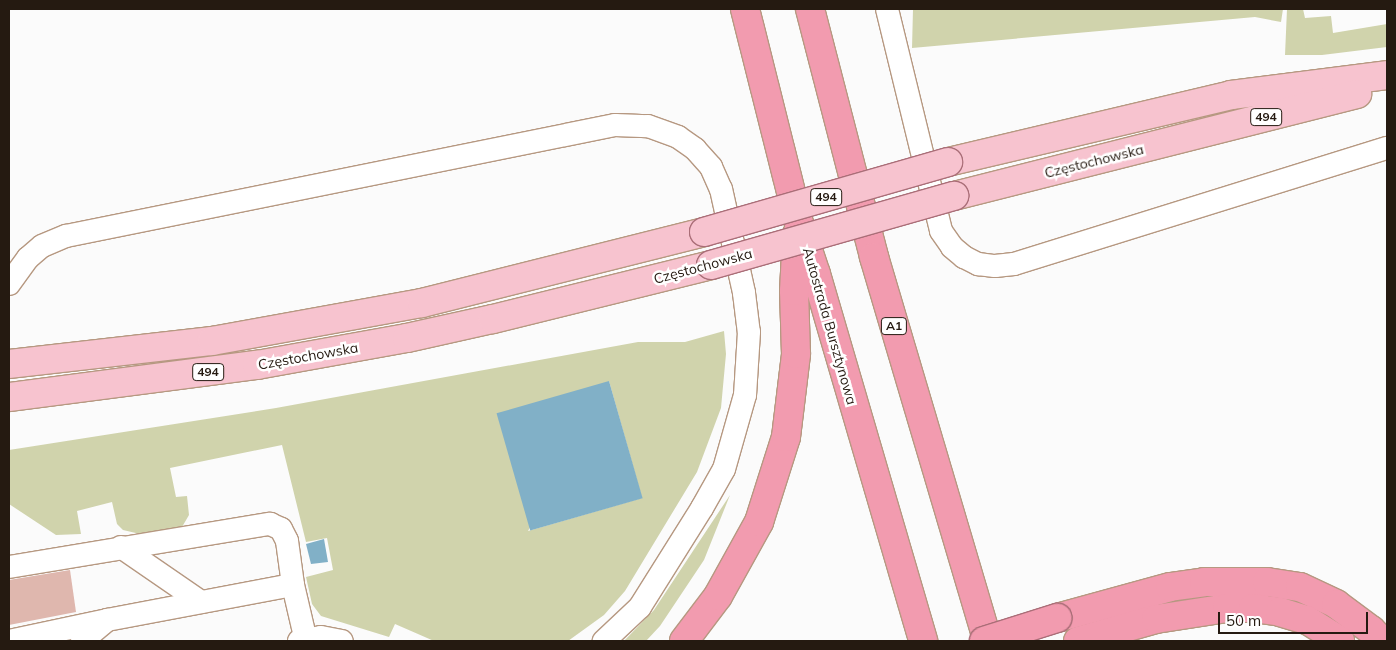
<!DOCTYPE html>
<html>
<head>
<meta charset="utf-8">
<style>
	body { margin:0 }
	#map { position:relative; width:1396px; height:650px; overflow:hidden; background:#fbfbfb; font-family:Mulish,sans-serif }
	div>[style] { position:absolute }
	.green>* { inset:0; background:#d0d3ac }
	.water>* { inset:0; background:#81b0c7; transform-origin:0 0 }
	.building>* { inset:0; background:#dfb7ae }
	.roads { filter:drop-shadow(1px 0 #b69881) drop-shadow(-1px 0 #b69881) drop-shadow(0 1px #b69881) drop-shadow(0 -1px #b69881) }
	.minor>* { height:22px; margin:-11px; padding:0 11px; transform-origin:11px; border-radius:11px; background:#fff }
	.major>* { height:28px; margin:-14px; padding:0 14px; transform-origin:14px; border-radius:14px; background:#f7c3cf }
	.highway>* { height:28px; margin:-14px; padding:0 14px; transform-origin:14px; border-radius:14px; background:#f29baf }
	.bridges { filter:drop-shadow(1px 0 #aa6e78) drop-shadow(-1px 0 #aa6e78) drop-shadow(0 1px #aa6e78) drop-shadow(0 -1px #aa6e78) }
	.major-bridge>* { height:28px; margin:-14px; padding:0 14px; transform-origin:14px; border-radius:14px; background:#f7c3cf }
	.highway-bridge>* { height:28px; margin:-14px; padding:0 14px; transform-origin:14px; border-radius:14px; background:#f29baf }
	span { translate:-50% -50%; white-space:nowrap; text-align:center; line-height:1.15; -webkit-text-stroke:5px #fff; paint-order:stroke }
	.shield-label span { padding:1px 4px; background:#fff; border:1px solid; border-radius:4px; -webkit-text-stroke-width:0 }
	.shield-label { font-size:12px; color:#251a11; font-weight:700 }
	.street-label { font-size:14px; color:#251a11 }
	.frame { position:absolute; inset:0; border:10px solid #251a11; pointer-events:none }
	.scale { position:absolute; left:1218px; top:612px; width:150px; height:22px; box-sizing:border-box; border:2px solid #251a11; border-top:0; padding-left:6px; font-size:15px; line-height:18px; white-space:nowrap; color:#251a11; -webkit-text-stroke:4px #fff; paint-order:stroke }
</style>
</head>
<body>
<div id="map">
	<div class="green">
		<i style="clip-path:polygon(913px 9px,1283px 9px,1281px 22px,1255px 17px,912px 48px)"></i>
		<i style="clip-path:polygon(1287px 9px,1303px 9px,1305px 18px,1331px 16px,1333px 33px,1387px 24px,1387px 47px,1322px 55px,1285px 55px)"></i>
		<i style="clip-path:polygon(evenodd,724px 331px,726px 354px,721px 408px,697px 472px,625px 591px,604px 615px,568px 641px,434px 641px,395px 624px,389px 637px,321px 616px,312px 604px,306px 577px,333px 570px,327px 538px,306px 542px,282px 445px,170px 468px,176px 497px,187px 496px,189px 515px,182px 527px,140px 534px,123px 530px,117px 524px,112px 502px,77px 511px,81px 534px,56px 535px,9px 504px,9px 450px,276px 408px,638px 342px,685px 342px,724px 331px,609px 381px,642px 498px,528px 531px,609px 381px)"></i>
		<i style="clip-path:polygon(730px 495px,704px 560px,660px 626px,646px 641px,624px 641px,654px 610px)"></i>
	</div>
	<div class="water">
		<i style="left:609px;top:381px;width:122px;height:117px;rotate:74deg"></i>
		<i style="clip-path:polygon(324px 539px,328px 562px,311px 564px,306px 544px)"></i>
	</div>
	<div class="building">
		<i style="clip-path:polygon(70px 570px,76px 612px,9px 625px,9px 580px)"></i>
	</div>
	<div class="roads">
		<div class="minor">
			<i style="left:887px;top:9px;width:228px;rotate:76.3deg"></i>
			<i style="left:941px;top:231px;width:19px;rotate:55deg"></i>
			<i style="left:952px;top:247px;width:16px;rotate:40deg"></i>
			<i style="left:964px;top:257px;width:16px;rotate:27deg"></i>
			<i style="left:978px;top:264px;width:17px;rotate:7deg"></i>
			<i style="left:995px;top:266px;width:19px;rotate:-6deg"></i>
			<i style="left:1014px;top:264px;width:391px;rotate:-17.3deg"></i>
			<i style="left:9px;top:284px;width:32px;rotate:-54deg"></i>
			<i style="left:28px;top:258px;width:18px;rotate:-41deg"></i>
			<i style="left:42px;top:246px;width:26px;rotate:-23deg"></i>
			<i style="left:66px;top:236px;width:560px;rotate:-11.43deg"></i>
			<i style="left:615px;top:125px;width:33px;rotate:2deg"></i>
			<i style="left:648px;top:126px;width:32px;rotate:20deg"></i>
			<i style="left:678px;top:137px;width:21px;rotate:35deg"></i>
			<i style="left:695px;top:149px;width:24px;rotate:48deg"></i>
			<i style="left:711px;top:167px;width:24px;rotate:66deg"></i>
			<i style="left:721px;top:189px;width:107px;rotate:77.5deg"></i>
			<i style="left:744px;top:293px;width:39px;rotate:83deg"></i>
			<i style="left:749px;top:332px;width:63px;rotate:93.6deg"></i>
			<i style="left:745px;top:395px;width:77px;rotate:105.8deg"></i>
			<i style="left:724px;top:469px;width:45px;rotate:119.4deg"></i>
			<i style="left:702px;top:508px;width:117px;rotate:122.1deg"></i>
			<i style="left:640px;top:607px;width:50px;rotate:136.6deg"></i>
			<i style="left:121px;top:547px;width:97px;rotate:34.5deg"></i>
			<i style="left:9px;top:567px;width:265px;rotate:-9.4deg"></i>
			<i style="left:270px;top:524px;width:12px;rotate:24deg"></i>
			<i style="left:281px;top:529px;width:13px;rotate:63deg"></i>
			<i style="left:287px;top:541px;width:44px;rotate:82.2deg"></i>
			<i style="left:9px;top:641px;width:96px;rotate:-12deg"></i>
			<i style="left:82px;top:641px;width:33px;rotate:-40deg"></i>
			<i style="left:107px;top:620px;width:189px;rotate:-10.7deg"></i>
			<i style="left:293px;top:585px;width:57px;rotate:76.9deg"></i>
			<i style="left:299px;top:641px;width:22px;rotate:-10deg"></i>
			<i style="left:321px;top:637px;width:21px;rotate:11deg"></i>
		</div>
		<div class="major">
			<i style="left:948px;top:162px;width:291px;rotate:-13.3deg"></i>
			<i style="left:1231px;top:95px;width:157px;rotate:-7.3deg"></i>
			<i style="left:954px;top:196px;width:416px;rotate:-14.2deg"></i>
			<i style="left:9px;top:364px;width:204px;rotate:-6.5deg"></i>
			<i style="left:212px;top:341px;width:213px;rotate:-10.3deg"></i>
			<i style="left:422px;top:303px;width:291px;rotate:-14.1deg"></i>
			<i style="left:9px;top:397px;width:250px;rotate:-7.4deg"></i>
			<i style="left:257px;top:365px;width:152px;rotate:-10.2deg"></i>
			<i style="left:407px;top:338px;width:88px;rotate:-12.5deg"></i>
			<i style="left:493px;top:319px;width:225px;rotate:-13.9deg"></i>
		</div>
		<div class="highway">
			<i style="left:745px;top:9px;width:218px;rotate:75.9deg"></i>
			<i style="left:798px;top:220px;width:57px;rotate:71.6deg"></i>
			<i style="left:816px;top:274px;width:382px;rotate:73.7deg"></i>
			<i style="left:810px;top:9px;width:256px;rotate:75.5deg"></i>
			<i style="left:874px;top:257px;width:401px;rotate:73.5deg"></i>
			<i style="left:1057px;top:618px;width:117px;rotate:-15.3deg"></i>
			<i style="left:1170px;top:587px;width:34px;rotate:-8deg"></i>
			<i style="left:1204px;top:582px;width:63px"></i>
			<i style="left:1267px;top:582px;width:33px;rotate:9deg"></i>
			<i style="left:1300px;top:587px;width:40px;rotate:25deg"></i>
			<i style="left:1336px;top:604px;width:44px;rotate:36.6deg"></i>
			<i style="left:1371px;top:630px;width:16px;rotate:45deg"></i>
			<i style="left:684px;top:641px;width:56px;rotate:-52.9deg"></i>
			<i style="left:718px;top:596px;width:85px;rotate:-61deg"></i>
			<i style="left:759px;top:522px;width:89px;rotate:-72.4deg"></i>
			<i style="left:786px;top:437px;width:84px;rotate:-83.1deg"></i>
			<i style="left:796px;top:354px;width:63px;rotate:-91.8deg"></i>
			<i style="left:794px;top:291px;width:57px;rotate:-87deg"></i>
			<i style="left:1078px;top:641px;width:81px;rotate:-15.8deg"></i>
			<i style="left:1156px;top:619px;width:72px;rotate:-8.8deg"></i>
			<i style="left:1227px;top:608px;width:26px"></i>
			<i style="left:1253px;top:608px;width:27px;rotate:8deg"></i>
			<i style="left:1280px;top:612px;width:28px;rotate:17deg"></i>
			<i style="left:1307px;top:620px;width:39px;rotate:32deg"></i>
		</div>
	</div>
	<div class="bridges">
		<div class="major-bridge">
			<i style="left:704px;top:232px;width:254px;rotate:-16deg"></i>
			<i style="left:711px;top:265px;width:253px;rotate:-15.9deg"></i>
		</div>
		<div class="highway-bridge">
			<i style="left:984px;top:641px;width:77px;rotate:-17.5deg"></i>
		</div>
	</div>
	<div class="shield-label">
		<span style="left:1266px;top:117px">494</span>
		<span style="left:826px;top:197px">494</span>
		<span style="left:894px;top:326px">A1</span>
		<span style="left:208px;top:372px">494</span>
	</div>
	<div class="street-label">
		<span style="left:1094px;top:161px;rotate:-14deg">Częstochowska</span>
		<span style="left:703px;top:266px;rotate:-15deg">Częstochowska</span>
		<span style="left:830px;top:326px;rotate:74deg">Autostrada Bursztynowa</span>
		<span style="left:308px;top:356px;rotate:-10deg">Częstochowska</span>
	</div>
	<div class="frame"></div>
	<div class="scale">50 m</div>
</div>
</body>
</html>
